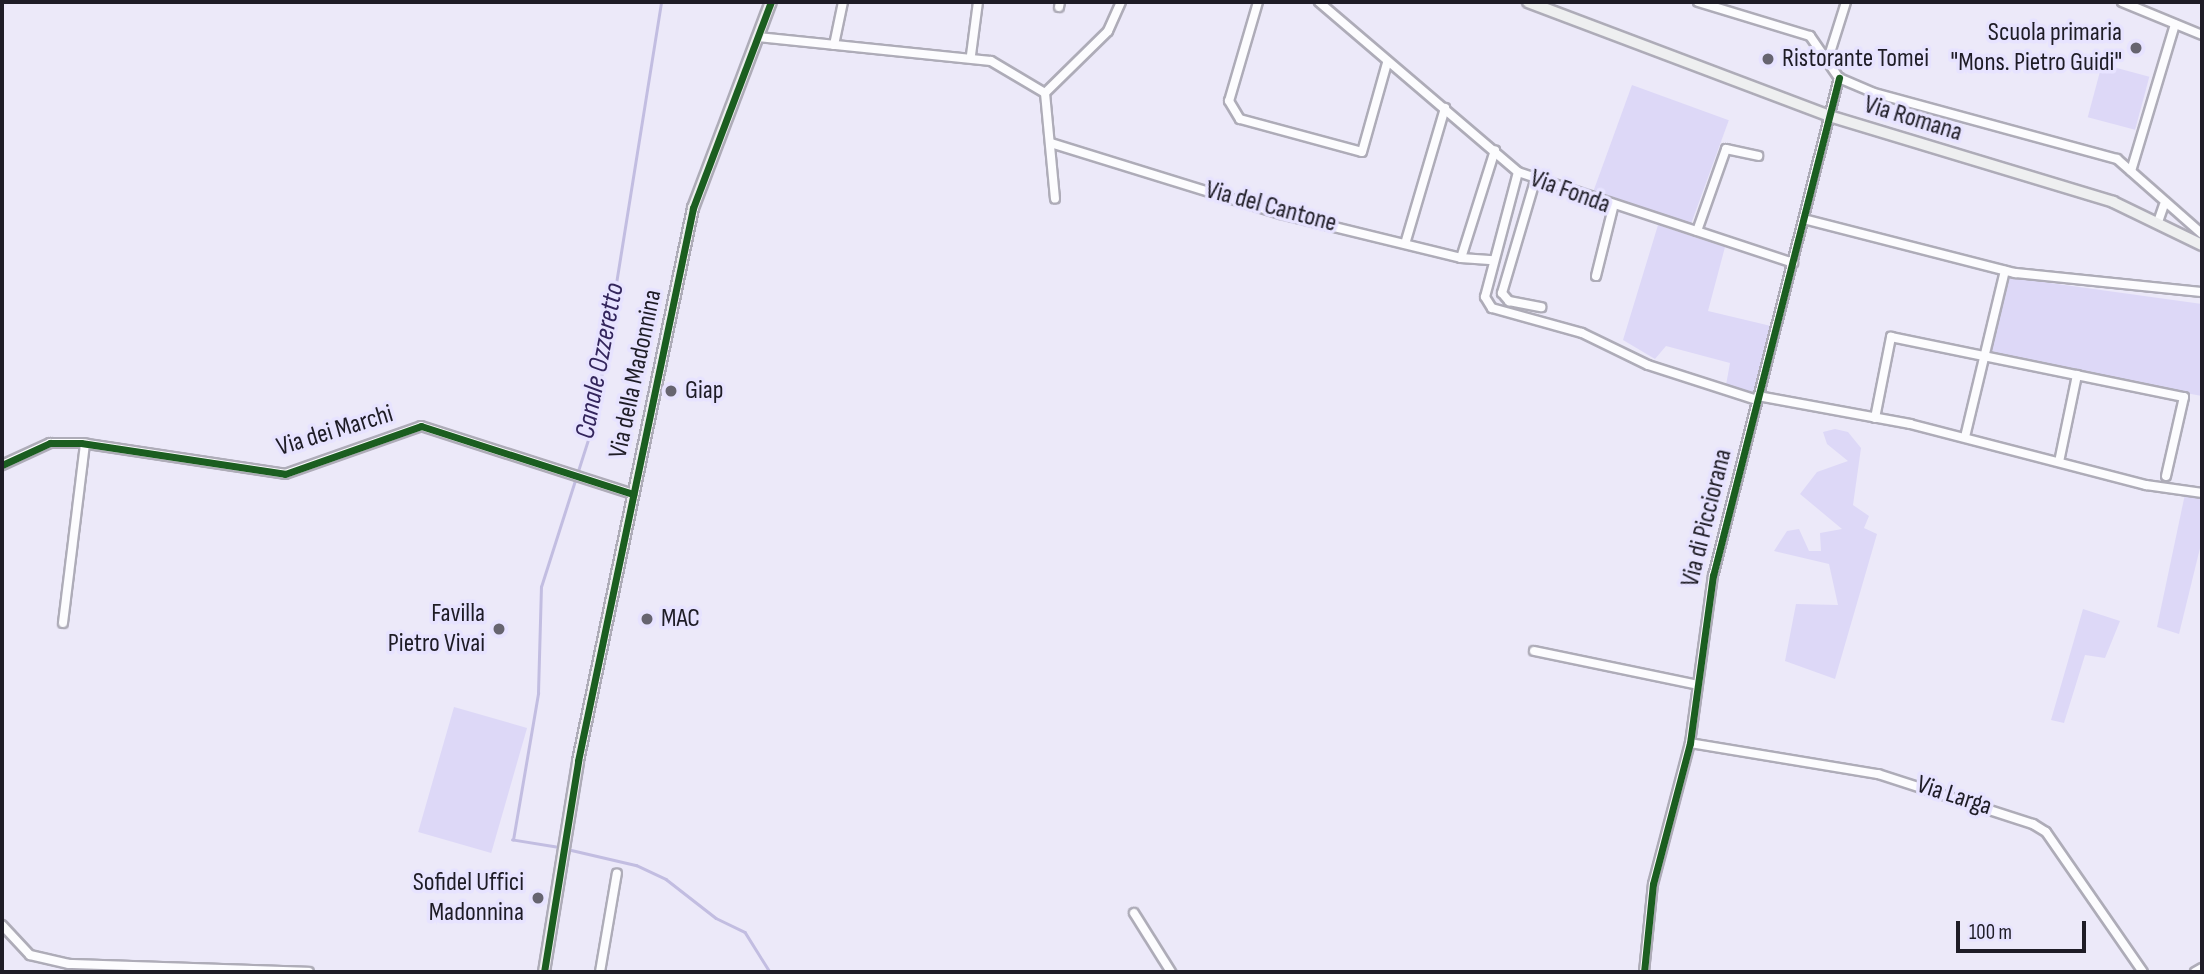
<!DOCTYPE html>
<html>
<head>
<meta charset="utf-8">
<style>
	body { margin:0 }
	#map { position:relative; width:2204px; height:974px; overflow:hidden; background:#ece9f9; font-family:"Sofia Sans Condensed",sans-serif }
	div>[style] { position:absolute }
	.green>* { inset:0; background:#ddd8f7; transform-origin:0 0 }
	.stream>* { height:2.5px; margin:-1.25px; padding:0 1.25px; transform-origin:1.25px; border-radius:1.25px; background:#c2bde1 }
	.roads { filter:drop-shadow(2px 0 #aeacb8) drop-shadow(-2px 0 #aeacb8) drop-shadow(0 2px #aeacb8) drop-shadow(0 -2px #aeacb8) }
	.street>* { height:8px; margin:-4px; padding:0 4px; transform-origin:4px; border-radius:4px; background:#fcfcfe }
	.secondary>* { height:10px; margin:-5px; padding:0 5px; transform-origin:5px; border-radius:5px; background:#eeeff0 }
	.cycleway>* { height:7px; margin:-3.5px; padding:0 3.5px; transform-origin:3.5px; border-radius:3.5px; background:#1b5e20 }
	.dots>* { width:19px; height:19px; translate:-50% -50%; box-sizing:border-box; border:4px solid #e7e3ff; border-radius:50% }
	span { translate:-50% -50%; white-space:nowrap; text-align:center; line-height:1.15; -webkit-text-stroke:7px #e7e3ff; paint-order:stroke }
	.poi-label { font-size:26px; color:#1e1c26 }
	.right { translate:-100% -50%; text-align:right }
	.left { translate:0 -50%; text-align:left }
	.street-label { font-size:26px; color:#1e1c26 }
	.water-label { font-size:28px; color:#33255c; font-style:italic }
	.frame { position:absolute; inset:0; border:4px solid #1e1c26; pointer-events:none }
	.scale { position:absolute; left:1956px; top:921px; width:130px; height:32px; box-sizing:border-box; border:4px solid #1e1c26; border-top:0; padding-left:9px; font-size:21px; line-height:24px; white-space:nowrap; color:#1e1c26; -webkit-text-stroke:5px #e7e3ff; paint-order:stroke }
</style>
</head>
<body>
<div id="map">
	<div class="green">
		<i style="left:2102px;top:64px;width:49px;height:55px;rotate:15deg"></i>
		<i style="left:1632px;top:85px;width:103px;height:118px;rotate:20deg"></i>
		<i style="clip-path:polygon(1658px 225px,1725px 247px,1708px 311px,1771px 326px,1753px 393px,1726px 385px,1730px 363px,1666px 346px,1655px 359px,1623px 340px)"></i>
		<i style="clip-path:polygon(2006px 277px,2202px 304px,2202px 396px,1989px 357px)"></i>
		<i style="clip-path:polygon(1835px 429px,1848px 432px,1861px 448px,1853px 505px,1869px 516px,1864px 528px,1877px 534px,1835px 679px,1785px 661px,1796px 604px,1838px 605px,1829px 564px,1774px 551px,1787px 531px,1799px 529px,1809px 551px,1821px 551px,1820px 533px,1842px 529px,1800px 494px,1817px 472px,1848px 461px,1827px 444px,1823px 432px)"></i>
		<i style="clip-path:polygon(2185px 494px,2202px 497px,2202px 540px,2179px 634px,2157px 627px)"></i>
		<i style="clip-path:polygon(2083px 609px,2120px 621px,2105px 658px,2085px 655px,2064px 723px,2051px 720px)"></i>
		<i style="left:454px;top:707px;width:76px;height:130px;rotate:16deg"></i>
	</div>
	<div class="stream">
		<i style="left:556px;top:847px;width:44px;rotate:-170.8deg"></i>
		<i style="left:513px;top:840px;width:149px;rotate:-80.3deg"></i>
		<i style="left:538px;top:693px;width:106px;rotate:-88.4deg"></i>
		<i style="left:541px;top:587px;width:174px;rotate:-72.3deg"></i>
		<i style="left:594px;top:421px;width:424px;rotate:-80.9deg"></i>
		<i style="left:567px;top:849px;width:71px;rotate:13.1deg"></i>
		<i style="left:636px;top:865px;width:33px;rotate:25deg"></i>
		<i style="left:666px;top:879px;width:63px;rotate:38deg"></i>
		<i style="left:716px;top:918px;width:32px;rotate:26deg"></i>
		<i style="left:745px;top:932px;width:47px;rotate:58deg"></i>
	</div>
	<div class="roads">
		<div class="street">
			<i style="left:1258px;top:2px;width:103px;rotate:106.3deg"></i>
			<i style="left:1229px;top:101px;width:21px;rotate:59deg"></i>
			<i style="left:1240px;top:119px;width:126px;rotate:15.1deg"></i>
			<i style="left:1362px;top:152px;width:92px;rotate:-74.3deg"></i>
			<i style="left:1319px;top:2px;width:262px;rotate:40.5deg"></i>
			<i style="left:1518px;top:172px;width:290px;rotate:18.3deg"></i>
			<i style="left:1698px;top:2px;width:117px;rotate:16.9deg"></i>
			<i style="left:1810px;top:36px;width:51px;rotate:55.4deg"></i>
			<i style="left:1839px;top:78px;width:38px;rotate:23deg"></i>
			<i style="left:1874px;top:93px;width:252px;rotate:15.2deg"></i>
			<i style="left:2117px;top:159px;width:113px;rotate:41.4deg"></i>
			<i style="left:2122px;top:2px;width:87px;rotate:22.4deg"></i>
			<i style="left:1059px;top:7px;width:5px;rotate:-79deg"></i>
			<i style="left:758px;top:37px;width:234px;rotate:5.9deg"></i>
			<i style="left:991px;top:61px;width:63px;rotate:30.7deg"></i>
			<i style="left:1045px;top:93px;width:106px;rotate:84.6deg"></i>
			<i style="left:834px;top:45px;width:44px;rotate:-78.2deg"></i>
			<i style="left:971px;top:55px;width:53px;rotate:-82.5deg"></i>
			<i style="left:1829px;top:56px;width:57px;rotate:-72.5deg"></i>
			<i style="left:1045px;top:93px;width:88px;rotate:-44.5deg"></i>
			<i style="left:1108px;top:31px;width:32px;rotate:-66deg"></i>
			<i style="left:1051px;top:143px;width:241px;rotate:17.2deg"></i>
			<i style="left:1281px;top:214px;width:185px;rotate:13.7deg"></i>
			<i style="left:1461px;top:258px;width:32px;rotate:4deg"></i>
			<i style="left:2131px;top:171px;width:153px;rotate:-73.3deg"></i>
			<i style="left:1518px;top:172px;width:129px;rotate:104.8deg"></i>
			<i style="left:1485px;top:297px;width:13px;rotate:58deg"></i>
			<i style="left:1492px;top:308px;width:93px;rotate:15.5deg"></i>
			<i style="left:1582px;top:333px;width:73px;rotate:25.9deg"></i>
			<i style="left:1648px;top:365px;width:114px;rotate:17.8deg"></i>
			<i style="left:1535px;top:181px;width:117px;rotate:106.4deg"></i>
			<i style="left:1502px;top:293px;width:11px;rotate:49deg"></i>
			<i style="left:1509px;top:301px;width:33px;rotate:11deg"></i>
			<i style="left:1804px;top:219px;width:218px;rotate:14.4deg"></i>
			<i style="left:2015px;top:273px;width:188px;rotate:5.8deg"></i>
			<i style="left:2158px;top:222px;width:18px;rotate:-71deg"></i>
			<i style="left:1697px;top:231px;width:87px;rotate:-70.5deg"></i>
			<i style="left:1726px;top:149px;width:33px;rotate:12deg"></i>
			<i style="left:1405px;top:244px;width:142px;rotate:-73.6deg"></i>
			<i style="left:1461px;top:258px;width:113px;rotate:-72.5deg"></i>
			<i style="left:1596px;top:276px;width:70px;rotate:-76deg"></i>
			<i style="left:1758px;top:396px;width:155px;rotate:10.4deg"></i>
			<i style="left:1910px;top:424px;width:244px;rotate:14.5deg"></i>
			<i style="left:2146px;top:485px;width:57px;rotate:8.1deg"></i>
			<i style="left:1875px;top:418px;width:83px;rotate:-78.8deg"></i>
			<i style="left:1891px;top:337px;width:299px;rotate:11.6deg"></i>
			<i style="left:2184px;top:397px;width:81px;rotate:102.8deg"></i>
			<i style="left:1965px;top:437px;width:171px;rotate:-76.5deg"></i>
			<i style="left:2059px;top:462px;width:89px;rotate:-78.3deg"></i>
			<i style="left:2px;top:465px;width:53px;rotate:-24.6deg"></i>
			<i style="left:50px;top:443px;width:31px"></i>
			<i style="left:81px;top:443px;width:206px;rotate:8.6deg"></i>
			<i style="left:285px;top:474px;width:144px;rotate:-19.4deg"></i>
			<i style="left:421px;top:426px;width:223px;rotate:17.8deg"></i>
			<i style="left:63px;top:623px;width:181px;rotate:-83deg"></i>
			<i style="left:1534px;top:651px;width:167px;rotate:11.7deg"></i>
			<i style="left:1690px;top:743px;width:191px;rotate:9.4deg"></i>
			<i style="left:1878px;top:774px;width:163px;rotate:17.9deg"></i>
			<i style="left:2033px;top:824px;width:15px;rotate:32deg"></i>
			<i style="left:2046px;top:832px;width:170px;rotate:55.3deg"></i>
			<i style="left:1134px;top:913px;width:70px;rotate:57.9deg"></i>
			<i style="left:2px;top:925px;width:41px;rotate:47deg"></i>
			<i style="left:30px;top:955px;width:40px;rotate:13deg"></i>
			<i style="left:69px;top:964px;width:240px;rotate:1.9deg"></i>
			<i style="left:600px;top:972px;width:100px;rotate:-80.3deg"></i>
			<i style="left:1644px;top:972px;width:88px;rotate:-84.2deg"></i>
			<i style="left:1653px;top:884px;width:146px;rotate:-75.3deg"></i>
			<i style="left:1690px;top:743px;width:169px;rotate:-82.2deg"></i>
			<i style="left:1713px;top:576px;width:514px;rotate:-75.8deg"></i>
			<i style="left:2195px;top:972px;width:8px;rotate:-30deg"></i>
		</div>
		<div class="secondary">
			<i style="left:1528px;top:2px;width:322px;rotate:20.7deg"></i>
			<i style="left:1829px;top:116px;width:297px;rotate:16.8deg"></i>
			<i style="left:2113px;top:202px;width:99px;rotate:25.8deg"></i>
			<i style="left:544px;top:972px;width:214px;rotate:-80.8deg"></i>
			<i style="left:578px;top:761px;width:565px;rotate:-78.25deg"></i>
			<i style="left:693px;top:208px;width:220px;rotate:-69.3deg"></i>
		</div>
	</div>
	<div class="cycleway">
		<i style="left:2px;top:465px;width:53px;rotate:-24.6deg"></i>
		<i style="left:50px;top:443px;width:31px"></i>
		<i style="left:81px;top:443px;width:206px;rotate:8.6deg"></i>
		<i style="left:285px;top:474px;width:144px;rotate:-19.4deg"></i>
		<i style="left:421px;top:426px;width:223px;rotate:17.8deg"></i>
		<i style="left:544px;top:972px;width:214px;rotate:-80.8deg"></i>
		<i style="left:578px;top:761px;width:565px;rotate:-78.25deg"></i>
		<i style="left:693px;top:208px;width:220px;rotate:-69.3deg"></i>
		<i style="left:1644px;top:972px;width:88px;rotate:-84.2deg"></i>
		<i style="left:1653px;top:884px;width:146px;rotate:-75.3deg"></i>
		<i style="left:1690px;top:743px;width:169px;rotate:-82.2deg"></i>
		<i style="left:1713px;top:576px;width:514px;rotate:-75.8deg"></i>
	</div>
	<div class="dots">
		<i style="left:2136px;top:48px;background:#666470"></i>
		<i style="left:1768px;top:59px;background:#666470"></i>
		<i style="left:671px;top:391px;background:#666470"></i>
		<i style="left:647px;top:619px;background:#666470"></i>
		<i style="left:499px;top:629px;background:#666470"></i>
		<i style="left:538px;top:898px;background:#666470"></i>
	</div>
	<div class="poi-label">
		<span class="right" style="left:2122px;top:48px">Scuola primaria<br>"Mons. Pietro Guidi"</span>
		<span class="left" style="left:1782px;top:59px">Ristorante Tomei</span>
		<span class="left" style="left:685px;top:391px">Giap</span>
		<span class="right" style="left:485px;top:629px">Favilla<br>Pietro Vivai</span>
		<span class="left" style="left:661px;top:619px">MAC</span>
		<span class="right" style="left:524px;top:898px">Sofidel Uffici<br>Madonnina</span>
	</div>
	<div class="street-label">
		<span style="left:1913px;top:119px;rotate:17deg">Via Romana</span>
		<span style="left:1570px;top:192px;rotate:20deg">Via Fonda</span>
		<span style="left:1271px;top:207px;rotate:15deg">Via del Cantone</span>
		<span style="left:636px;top:374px;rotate:-78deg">Via della Madonnina</span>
		<span style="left:335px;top:431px;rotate:-17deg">Via dei Marchi</span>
		<span style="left:1707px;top:518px;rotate:-76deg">Via di Picciorana</span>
		<span style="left:1954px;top:796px;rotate:18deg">Via Larga</span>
	</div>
	<div class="water-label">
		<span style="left:600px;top:361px;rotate:-79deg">Canale Ozzeretto</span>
	</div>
	<div class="frame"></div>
	<div class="scale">100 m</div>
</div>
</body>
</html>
